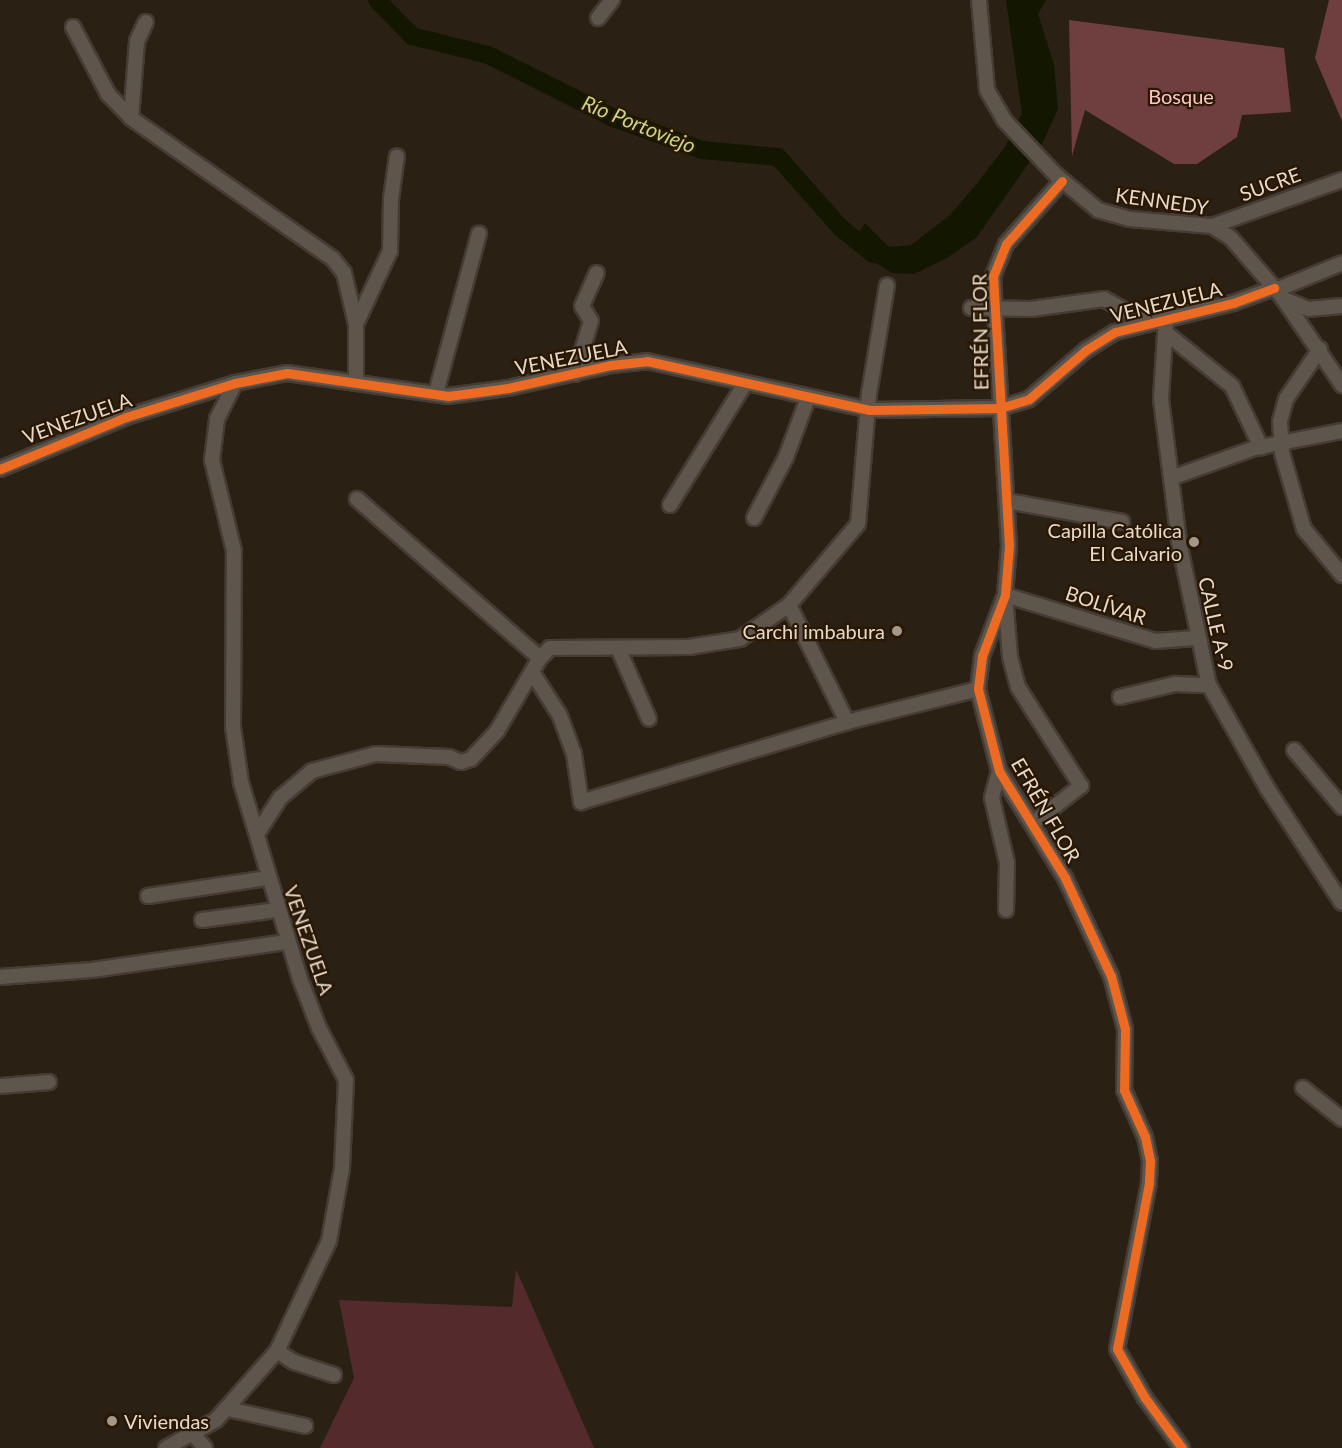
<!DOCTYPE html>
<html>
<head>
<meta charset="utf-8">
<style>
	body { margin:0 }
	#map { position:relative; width:1342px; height:1448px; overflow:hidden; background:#2a2014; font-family:Lato,sans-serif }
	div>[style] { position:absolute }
	.green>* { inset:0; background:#542a2c }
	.forest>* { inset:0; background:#6f3f40 }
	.water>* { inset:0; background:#131702 }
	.river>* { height:18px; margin:-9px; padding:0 9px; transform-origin:9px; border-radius:9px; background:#131702 }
	.roads { filter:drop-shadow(2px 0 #453c34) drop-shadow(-2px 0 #453c34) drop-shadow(0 2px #453c34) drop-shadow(0 -2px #453c34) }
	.minor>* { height:14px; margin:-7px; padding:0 7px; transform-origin:7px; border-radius:7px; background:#5e564d }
	.cycleway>* { height:9px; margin:-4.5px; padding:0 4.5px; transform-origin:4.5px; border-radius:4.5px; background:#ed6a23 }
	.dots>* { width:16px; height:16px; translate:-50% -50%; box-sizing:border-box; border:3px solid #2a1702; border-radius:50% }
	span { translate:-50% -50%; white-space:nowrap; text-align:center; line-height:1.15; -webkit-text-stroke:4.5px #2a1702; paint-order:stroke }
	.park-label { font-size:20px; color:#fdc5c7 }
	.street-label { font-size:20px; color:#e6d9cb }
	.poi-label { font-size:20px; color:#e6d9cb }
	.right { translate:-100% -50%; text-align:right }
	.left { translate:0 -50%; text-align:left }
	.water-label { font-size:21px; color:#c5d686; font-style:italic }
</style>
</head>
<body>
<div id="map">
	<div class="green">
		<i style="clip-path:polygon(516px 1269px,594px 1448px,320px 1448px,354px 1378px,339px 1300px,512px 1307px)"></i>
	</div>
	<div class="forest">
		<i style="clip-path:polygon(1329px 0,1342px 0,1342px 121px,1315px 58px)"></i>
		<i style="clip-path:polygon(1069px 20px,1284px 48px,1291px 112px,1242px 115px,1237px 137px,1197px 164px,1174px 164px,1085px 110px,1072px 156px)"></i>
	</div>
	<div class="water">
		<i style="clip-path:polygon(1006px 0,1046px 0,1038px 14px,1054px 65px,1058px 109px,1042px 144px,977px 237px,947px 258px,914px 274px,892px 273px,850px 247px,865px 223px,889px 247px,911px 245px,950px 215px,974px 187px,1005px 147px,1022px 114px)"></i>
	</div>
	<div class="river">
		<i style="left:377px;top:0;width:50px;rotate:45.8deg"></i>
		<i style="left:412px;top:36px;width:78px;rotate:14deg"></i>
		<i style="left:488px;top:55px;width:141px;rotate:26.6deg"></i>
		<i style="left:614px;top:118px;width:94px;rotate:20deg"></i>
		<i style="left:702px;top:150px;width:76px;rotate:5.3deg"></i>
		<i style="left:778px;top:157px;width:94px;rotate:48.5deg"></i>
		<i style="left:840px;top:227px;width:43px;rotate:39.3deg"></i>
	</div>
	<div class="roads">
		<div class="minor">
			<i style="left:979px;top:0;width:90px;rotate:84.9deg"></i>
			<i style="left:987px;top:90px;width:34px;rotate:60deg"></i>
			<i style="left:1004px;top:120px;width:76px;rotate:46.6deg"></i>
			<i style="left:1056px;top:175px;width:55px;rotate:39.8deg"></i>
			<i style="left:1098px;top:210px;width:33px;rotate:16deg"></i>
			<i style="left:1130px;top:219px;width:82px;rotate:4.9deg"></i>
			<i style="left:1212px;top:226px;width:22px;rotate:32deg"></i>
			<i style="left:1231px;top:238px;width:78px;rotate:49.2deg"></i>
			<i style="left:1282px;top:297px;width:107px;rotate:55.7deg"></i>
			<i style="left:598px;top:18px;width:23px;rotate:-52deg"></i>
			<i style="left:73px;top:27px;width:76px;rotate:62.4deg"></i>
			<i style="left:108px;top:94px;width:33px;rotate:46deg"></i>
			<i style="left:131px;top:118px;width:246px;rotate:34.9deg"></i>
			<i style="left:333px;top:259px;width:18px;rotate:52deg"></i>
			<i style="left:344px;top:273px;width:52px;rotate:76.8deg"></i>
			<i style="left:356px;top:324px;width:59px;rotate:90deg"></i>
			<i style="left:131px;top:118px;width:77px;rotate:-85.5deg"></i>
			<i style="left:137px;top:41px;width:21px;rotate:-65deg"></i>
			<i style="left:1062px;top:181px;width:84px;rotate:131.6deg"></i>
			<i style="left:1006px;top:244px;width:35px;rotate:112deg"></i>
			<i style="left:993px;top:276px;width:270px;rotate:86.6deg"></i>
			<i style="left:1009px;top:546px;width:49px;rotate:94.7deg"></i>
			<i style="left:1005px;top:595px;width:65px;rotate:110.7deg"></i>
			<i style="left:982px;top:656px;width:33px;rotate:97deg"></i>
			<i style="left:978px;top:689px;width:85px;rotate:75.6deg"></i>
			<i style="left:999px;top:771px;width:126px;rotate:58.3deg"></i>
			<i style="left:1065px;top:878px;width:108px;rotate:64.9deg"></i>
			<i style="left:1111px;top:976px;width:55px;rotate:75.2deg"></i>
			<i style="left:1125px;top:1029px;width:61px;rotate:90.9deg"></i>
			<i style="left:1124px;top:1090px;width:51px;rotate:65.9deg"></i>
			<i style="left:1145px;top:1137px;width:25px;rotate:78deg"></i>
			<i style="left:1150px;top:1161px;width:22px;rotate:93deg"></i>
			<i style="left:1149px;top:1183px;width:169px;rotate:100.9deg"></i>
			<i style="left:1117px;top:1349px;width:56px;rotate:60.3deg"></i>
			<i style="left:1145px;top:1398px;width:62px;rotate:53.5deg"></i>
			<i style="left:1212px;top:226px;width:138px;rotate:-19.5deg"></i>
			<i style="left:1276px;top:290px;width:71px;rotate:-22.2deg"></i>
			<i style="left:1286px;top:300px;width:24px;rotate:22deg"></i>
			<i style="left:1308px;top:309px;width:34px;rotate:-5deg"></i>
			<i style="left:971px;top:308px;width:60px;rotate:1deg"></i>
			<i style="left:1031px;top:309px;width:74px;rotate:-7.8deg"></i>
			<i style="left:1104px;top:299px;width:48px;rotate:28.7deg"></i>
			<i style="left:1166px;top:319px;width:80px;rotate:93.6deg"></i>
			<i style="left:1161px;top:399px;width:144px;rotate:82.8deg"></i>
			<i style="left:1179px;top:542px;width:146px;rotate:78.2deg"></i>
			<i style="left:1209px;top:685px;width:118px;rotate:60.6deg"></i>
			<i style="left:1267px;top:788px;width:137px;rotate:56.9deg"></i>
			<i style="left:356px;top:324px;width:81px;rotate:-65deg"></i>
			<i style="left:390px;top:251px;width:52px;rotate:-88.9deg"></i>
			<i style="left:391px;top:199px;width:43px;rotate:-82.1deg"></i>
			<i style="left:1166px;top:333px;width:85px;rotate:38.8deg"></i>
			<i style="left:1232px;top:386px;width:68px;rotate:64.6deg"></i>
			<i style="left:1320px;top:349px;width:60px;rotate:124.2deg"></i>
			<i style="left:1286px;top:399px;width:24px;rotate:105deg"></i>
			<i style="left:1280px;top:422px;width:31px;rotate:86deg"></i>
			<i style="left:1282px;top:453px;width:79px;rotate:73.9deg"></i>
			<i style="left:1304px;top:529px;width:60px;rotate:50.4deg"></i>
			<i style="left:575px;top:374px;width:55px;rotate:-73.2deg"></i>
			<i style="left:591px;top:321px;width:17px;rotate:-121deg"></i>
			<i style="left:582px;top:306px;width:36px;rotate:-66deg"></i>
			<i style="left:436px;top:393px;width:165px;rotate:-74.9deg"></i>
			<i style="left:0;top:469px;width:136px;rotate:-22.4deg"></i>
			<i style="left:126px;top:417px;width:114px;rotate:-17.3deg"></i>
			<i style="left:235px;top:383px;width:53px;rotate:-10.9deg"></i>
			<i style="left:287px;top:373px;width:163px;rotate:8.1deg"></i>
			<i style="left:448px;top:396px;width:61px;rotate:-7.6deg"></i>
			<i style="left:508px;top:388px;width:106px;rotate:-12.6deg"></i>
			<i style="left:611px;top:365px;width:36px;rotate:-6deg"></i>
			<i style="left:647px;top:361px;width:227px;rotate:12.4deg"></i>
			<i style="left:869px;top:410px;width:131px;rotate:-0.9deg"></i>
			<i style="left:1000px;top:408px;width:30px;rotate:-17deg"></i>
			<i style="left:1029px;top:399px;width:75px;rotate:-40.7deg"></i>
			<i style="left:1086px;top:350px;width:34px;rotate:-32deg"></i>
			<i style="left:1115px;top:332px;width:122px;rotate:-13.8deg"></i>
			<i style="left:1233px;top:303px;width:44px;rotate:-20.1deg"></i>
			<i style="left:1171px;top:478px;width:89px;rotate:-19.7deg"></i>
			<i style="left:1255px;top:448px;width:89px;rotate:-11.1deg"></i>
			<i style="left:357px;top:499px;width:242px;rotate:41deg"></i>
			<i style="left:1007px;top:501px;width:117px;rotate:10.3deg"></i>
			<i style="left:670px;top:505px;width:141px;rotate:-58.3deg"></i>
			<i style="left:754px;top:518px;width:69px;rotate:-62.3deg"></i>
			<i style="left:786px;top:457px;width:63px;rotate:-69.6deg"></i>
			<i style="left:789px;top:605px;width:131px;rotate:63.6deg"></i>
			<i style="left:618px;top:648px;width:77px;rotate:66.4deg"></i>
			<i style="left:532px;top:672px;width:52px;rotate:57.5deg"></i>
			<i style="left:560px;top:716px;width:40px;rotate:69.8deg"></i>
			<i style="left:574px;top:754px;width:49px;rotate:81.7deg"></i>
			<i style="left:581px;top:802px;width:278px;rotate:-16.7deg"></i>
			<i style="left:847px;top:722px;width:135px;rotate:-14.1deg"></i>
			<i style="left:1120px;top:697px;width:57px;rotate:-13.3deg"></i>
			<i style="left:1175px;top:684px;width:34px;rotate:2deg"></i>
			<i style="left:1294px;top:750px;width:75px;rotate:49.9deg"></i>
			<i style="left:999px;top:771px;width:28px;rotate:105deg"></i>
			<i style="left:992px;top:798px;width:67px;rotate:77deg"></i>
			<i style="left:1007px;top:863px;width:47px;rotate:91.2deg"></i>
			<i style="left:1033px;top:823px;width:61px;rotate:-37.6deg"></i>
			<i style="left:1081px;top:786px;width:117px;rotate:-122.5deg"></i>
			<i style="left:1018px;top:687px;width:31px;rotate:-105deg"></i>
			<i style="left:1010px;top:657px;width:62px;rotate:-94.6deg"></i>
			<i style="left:1005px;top:595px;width:157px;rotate:17deg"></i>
			<i style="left:1155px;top:641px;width:41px;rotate:-4.2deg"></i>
			<i style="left:257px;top:834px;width:43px;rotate:-57.4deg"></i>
			<i style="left:280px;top:798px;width:42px;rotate:-40.2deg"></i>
			<i style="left:312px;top:771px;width:66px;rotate:-14.9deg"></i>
			<i style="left:376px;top:754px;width:73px;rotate:2.4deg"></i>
			<i style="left:449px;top:757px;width:13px;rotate:23deg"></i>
			<i style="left:461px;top:762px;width:10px;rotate:-17deg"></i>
			<i style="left:471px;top:759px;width:38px;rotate:-47deg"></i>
			<i style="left:497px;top:731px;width:85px;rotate:-59.5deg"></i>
			<i style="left:540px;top:658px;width:14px;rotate:-45deg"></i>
			<i style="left:550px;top:648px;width:139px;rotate:-0.4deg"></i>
			<i style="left:689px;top:647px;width:52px;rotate:-8.9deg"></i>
			<i style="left:740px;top:639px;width:60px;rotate:-34.8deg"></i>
			<i style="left:789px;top:605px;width:106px;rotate:-49.6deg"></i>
			<i style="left:858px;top:524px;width:130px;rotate:-85.2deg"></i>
			<i style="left:869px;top:394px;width:110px;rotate:-80.6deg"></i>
			<i style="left:148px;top:896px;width:120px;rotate:-8.6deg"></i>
			<i style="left:202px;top:920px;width:75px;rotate:-7.7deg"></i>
			<i style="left:0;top:977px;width:92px;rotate:-4.4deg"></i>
			<i style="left:92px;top:970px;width:197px;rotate:-8.2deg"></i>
			<i style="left:0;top:1086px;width:49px;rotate:-4.7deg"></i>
			<i style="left:1303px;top:1088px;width:50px;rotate:38.5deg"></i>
			<i style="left:277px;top:1351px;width:20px;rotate:33deg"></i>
			<i style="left:294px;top:1362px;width:42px;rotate:18deg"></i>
			<i style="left:228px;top:1409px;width:79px;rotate:12.4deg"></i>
			<i style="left:193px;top:1434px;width:18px;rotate:49deg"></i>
			<i style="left:166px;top:1448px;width:57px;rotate:-29.2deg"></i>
			<i style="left:216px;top:1420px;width:92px;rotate:-48.5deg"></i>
			<i style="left:277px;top:1351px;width:122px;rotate:-64.7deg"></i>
			<i style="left:329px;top:1241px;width:74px;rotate:-79.9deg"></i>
			<i style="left:342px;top:1168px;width:88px;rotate:-87.4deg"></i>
			<i style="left:346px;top:1080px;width:59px;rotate:-117.4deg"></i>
			<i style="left:319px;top:1028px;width:53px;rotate:-111.2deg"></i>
			<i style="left:300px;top:979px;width:206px;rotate:-106.7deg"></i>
			<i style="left:241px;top:782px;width:56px;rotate:-98.3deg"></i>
			<i style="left:233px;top:727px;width:176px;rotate:-89.7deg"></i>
			<i style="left:234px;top:551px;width:94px;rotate:-103.6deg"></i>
			<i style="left:212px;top:460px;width:41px;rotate:-83deg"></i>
			<i style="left:217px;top:419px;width:40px;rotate:-63.4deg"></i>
		</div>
	</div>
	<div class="cycleway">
		<i style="left:1062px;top:181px;width:84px;rotate:131.6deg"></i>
		<i style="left:1006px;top:244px;width:35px;rotate:112deg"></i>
		<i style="left:993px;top:276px;width:270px;rotate:86.6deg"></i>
		<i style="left:1009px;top:546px;width:49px;rotate:94.7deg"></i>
		<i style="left:1005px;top:595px;width:65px;rotate:110.7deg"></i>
		<i style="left:982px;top:656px;width:33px;rotate:97deg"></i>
		<i style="left:978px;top:689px;width:85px;rotate:75.6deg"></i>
		<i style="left:999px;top:771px;width:126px;rotate:58.3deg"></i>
		<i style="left:1065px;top:878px;width:108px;rotate:64.9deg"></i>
		<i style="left:1111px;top:976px;width:55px;rotate:75.2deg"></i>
		<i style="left:1125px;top:1029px;width:61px;rotate:90.9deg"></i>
		<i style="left:1124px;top:1090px;width:51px;rotate:65.9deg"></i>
		<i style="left:1145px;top:1137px;width:25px;rotate:78deg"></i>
		<i style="left:1150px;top:1161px;width:22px;rotate:93deg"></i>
		<i style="left:1149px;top:1183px;width:169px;rotate:100.9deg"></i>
		<i style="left:1117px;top:1349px;width:56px;rotate:60.3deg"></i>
		<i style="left:1145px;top:1398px;width:62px;rotate:53.5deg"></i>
		<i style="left:0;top:469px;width:136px;rotate:-22.4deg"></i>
		<i style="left:126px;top:417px;width:114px;rotate:-17.3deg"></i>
		<i style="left:235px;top:383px;width:53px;rotate:-10.9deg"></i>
		<i style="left:287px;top:373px;width:163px;rotate:8.1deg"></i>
		<i style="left:448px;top:396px;width:61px;rotate:-7.6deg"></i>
		<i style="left:508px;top:388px;width:106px;rotate:-12.6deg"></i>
		<i style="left:611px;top:365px;width:36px;rotate:-6deg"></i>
		<i style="left:647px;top:361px;width:227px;rotate:12.4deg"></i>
		<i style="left:869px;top:410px;width:131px;rotate:-0.9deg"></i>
		<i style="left:1000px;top:408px;width:30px;rotate:-17deg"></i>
		<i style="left:1029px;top:399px;width:75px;rotate:-40.7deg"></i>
		<i style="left:1086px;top:350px;width:34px;rotate:-32deg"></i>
		<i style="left:1115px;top:332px;width:122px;rotate:-13.8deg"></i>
		<i style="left:1233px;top:303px;width:44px;rotate:-20.1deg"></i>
	</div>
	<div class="dots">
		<i style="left:1194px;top:542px;background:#a4988b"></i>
		<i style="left:897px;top:631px;background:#a4988b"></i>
		<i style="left:112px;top:1421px;background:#a4988b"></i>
	</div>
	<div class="park-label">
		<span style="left:1181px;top:96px">Bosque</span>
	</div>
	<div class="street-label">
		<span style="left:1270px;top:184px;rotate:-20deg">SUCRE</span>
		<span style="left:1162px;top:201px;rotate:8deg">KENNEDY</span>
		<span style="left:1166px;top:302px;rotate:-14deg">VENEZUELA</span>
		<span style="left:980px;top:332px;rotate:-91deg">EFRÉN FLOR</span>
		<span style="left:571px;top:357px;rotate:-11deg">VENEZUELA</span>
		<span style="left:77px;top:418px;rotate:-20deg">VENEZUELA</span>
		<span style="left:1106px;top:605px;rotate:18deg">BOLÍVAR</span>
		<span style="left:1216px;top:624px;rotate:77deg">CALLE A-9</span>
		<span style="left:1046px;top:810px;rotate:60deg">EFRÉN FLOR</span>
		<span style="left:309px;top:940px;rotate:71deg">VENEZUELA</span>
	</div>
	<div class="poi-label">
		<span class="right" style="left:1182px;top:542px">Capilla Católica<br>El Calvario</span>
		<span class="right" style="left:885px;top:631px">Carchi imbabura</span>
		<span class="left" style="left:124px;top:1421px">Viviendas</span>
	</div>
	<div class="water-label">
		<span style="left:639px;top:124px;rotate:22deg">Río Portoviejo</span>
	</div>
</div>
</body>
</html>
